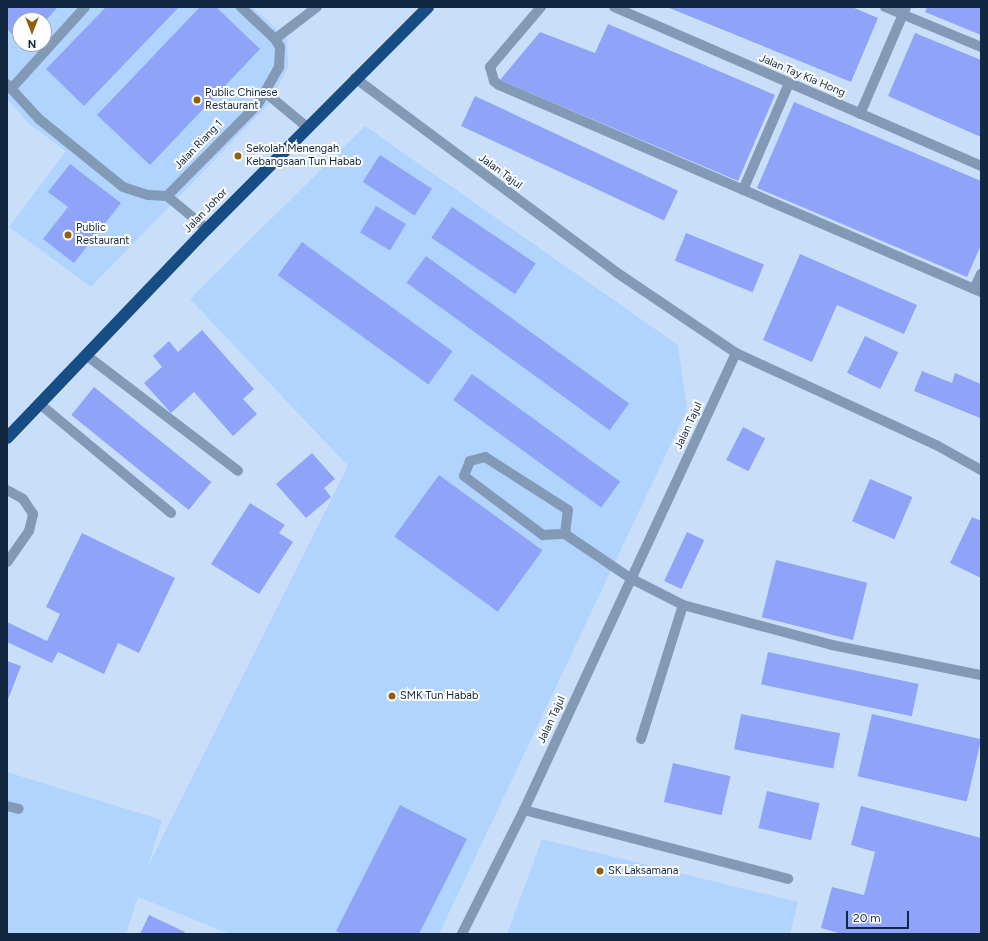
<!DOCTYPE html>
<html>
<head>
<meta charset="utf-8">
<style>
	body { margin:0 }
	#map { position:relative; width:988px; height:941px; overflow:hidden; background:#c9dff9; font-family:Figtree,sans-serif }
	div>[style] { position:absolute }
	.built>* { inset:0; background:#b0d4fe }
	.building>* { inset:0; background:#8fa4f8; transform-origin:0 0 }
	.minor>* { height:10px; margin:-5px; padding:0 5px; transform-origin:5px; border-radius:5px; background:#839ab6 }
	.highway>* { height:12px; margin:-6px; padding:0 6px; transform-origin:6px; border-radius:6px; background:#164d84 }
	.dots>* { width:11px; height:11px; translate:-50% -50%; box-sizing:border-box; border:2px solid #fdfdfd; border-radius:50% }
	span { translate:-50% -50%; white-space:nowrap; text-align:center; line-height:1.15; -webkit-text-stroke:4px #fdfdfd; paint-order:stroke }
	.street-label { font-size:11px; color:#122840 }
	.poi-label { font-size:11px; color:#122840 }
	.left { translate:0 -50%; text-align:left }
	.frame { position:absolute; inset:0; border:8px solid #122840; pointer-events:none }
	.north { position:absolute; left:12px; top:12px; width:40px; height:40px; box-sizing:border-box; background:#fdfdfd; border:1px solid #9fa8b1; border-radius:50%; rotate:180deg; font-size:11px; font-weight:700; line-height:16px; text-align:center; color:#122840 }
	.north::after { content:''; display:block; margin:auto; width:14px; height:18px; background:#915f0e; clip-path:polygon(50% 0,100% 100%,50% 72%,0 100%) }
	.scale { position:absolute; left:846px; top:911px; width:63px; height:18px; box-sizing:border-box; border:2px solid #122840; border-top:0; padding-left:5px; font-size:12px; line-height:14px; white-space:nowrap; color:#122840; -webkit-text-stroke:3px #fdfdfd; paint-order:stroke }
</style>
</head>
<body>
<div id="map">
	<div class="built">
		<i style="clip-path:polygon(evenodd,7px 7px,252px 7px,287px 39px,288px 67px,268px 105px,91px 287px,9px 227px,66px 151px,28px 123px,7px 99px,7px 7px,20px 20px,44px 20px,44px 44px,20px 44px,20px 20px)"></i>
		<i style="clip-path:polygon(365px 126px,678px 345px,687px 410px,439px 934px,230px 934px,138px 897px,126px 934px,7px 934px,7px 772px,162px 820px,148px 866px,348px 466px,190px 299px)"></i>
		<i style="clip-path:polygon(542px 839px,798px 902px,790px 934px,507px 934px)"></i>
	</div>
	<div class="building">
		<i style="clip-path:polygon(7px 7px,58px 7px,44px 22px,20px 20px,20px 42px,7px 29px)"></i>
		<i style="clip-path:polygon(106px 7px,179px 7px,84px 106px,46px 69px)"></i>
		<i style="clip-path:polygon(200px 7px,216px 7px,260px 49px,150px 165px,97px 115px)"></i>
		<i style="clip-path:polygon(667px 7px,852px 7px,878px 18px,851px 82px)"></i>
		<i style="clip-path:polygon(927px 7px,981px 7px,981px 35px,925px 12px)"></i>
		<i style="clip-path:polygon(608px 24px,775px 95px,738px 181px,500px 80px,540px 32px,595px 53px)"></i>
		<i style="clip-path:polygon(915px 33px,981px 60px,981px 137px,888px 96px)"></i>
		<i style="left:475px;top:96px;width:224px;height:33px;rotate:25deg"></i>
		<i style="clip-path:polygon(794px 102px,981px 181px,981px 245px,967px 277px,757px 188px)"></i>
		<i style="left:380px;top:155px;width:62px;height:32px;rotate:33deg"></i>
		<i style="clip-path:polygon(70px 164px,121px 203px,74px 263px,43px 239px,68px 207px,48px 192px)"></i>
		<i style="left:376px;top:206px;width:35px;height:31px;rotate:31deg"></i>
		<i style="left:452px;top:207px;width:101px;height:37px;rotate:34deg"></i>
		<i style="left:686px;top:233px;width:84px;height:30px;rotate:22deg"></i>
		<i style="left:302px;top:242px;width:186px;height:41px;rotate:36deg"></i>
		<i style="clip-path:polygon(800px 254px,917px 305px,904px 334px,837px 305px,812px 362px,763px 340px)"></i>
		<i style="left:426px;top:256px;width:251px;height:33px;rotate:36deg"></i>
		<i style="clip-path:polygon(202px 330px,254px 389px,243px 399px,257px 414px,233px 436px,194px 392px,171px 413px,144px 383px,162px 367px,153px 356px,169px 341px,178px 352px)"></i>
		<i style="left:865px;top:336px;width:37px;height:41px;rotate:26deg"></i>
		<i style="clip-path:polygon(922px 371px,952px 383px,955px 373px,981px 384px,980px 418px,914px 391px)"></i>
		<i style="left:472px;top:374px;width:183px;height:32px;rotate:36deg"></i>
		<i style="left:94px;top:387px;width:151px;height:36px;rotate:39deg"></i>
		<i style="left:743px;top:427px;width:25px;height:37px;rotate:27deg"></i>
		<i style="clip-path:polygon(312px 453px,335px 479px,324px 488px,331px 497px,306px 518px,276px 484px)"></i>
		<i style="left:439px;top:475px;width:128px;height:76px;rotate:36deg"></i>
		<i style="left:870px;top:479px;width:46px;height:46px;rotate:23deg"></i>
		<i style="clip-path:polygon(250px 503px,285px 525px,279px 533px,293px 542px,259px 594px,211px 564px)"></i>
		<i style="clip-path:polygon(972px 517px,981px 521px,981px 578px,950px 563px)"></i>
		<i style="left:687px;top:532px;width:19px;height:54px;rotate:25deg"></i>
		<i style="clip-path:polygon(82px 533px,175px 578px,139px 653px,118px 643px,104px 674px,58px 652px,52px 663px,7px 642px,7px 622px,47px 641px,60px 614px,46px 607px)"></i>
		<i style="left:776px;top:560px;width:94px;height:59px;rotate:14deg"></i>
		<i style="left:768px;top:652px;width:154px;height:33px;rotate:12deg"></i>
		<i style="clip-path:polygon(7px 661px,21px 666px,7px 702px)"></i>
		<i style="left:741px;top:714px;width:101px;height:36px;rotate:11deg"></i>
		<i style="left:872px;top:714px;width:112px;height:64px;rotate:13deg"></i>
		<i style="left:673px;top:763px;width:59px;height:40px;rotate:13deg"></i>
		<i style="left:767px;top:791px;width:54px;height:38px;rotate:13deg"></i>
		<i style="clip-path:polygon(400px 805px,467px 839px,419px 934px,342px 934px,336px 931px)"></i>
		<i style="clip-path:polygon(861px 806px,981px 838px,981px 934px,842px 934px,821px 928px,832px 887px,864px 895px,875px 852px,851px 845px)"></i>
		<i style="clip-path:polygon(149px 915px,185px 932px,184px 934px,140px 934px)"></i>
	</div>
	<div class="minor">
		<i style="left:541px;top:7px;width:79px;rotate:130.4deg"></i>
		<i style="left:490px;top:67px;width:15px;rotate:74deg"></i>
		<i style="left:494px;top:81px;width:6px;rotate:39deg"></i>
		<i style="left:499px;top:85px;width:525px;rotate:23.24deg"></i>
		<i style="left:614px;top:7px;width:400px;rotate:23.4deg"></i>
		<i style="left:885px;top:7px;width:104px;rotate:22.6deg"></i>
		<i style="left:275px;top:39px;width:53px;rotate:-37.3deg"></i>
		<i style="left:355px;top:78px;width:325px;rotate:36.6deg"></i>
		<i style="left:616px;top:272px;width:145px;rotate:34deg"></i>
		<i style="left:736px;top:353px;width:504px;rotate:114.89deg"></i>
		<i style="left:524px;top:810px;width:139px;rotate:116.6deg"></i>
		<i style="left:7px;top:84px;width:47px;rotate:47.6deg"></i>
		<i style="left:39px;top:119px;width:108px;rotate:39deg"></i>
		<i style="left:123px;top:187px;width:26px;rotate:18deg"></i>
		<i style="left:148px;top:195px;width:19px;rotate:3deg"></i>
		<i style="left:167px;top:196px;width:52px;rotate:39.5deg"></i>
		<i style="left:11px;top:89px;width:110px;rotate:-47.9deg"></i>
		<i style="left:266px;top:93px;width:53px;rotate:39.7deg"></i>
		<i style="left:860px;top:114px;width:116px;rotate:-66.7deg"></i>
		<i style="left:743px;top:190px;width:116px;rotate:-66.7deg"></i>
		<i style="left:167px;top:196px;width:129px;rotate:-45.3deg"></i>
		<i style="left:258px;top:104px;width:43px;rotate:-60.4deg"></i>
		<i style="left:279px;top:67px;width:20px;rotate:-87deg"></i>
		<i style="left:280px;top:47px;width:9px;rotate:-122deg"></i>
		<i style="left:275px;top:39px;width:47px;rotate:-136.7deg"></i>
		<i style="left:974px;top:289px;width:17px;rotate:-65deg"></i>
		<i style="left:736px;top:353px;width:222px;rotate:24.7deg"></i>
		<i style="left:938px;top:446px;width:49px;rotate:29.2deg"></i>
		<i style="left:86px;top:355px;width:191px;rotate:37.3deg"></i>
		<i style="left:41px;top:405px;width:169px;rotate:39.7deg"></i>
		<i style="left:7px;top:490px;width:18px;rotate:29deg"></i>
		<i style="left:23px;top:499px;width:18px;rotate:56deg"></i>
		<i style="left:33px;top:514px;width:17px;rotate:103deg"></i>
		<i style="left:29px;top:531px;width:38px;rotate:125deg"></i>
		<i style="left:565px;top:534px;width:24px;rotate:-83deg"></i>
		<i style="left:568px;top:510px;width:98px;rotate:-147.4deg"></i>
		<i style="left:485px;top:457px;width:16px;rotate:165deg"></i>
		<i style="left:470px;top:461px;width:16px;rotate:112deg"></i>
		<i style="left:464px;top:476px;width:99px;rotate:36.8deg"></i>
		<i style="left:543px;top:535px;width:22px;rotate:-3deg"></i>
		<i style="left:565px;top:534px;width:78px;rotate:34.1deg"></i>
		<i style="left:630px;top:578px;width:59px;rotate:27deg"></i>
		<i style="left:683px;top:605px;width:154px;rotate:15deg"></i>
		<i style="left:832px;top:645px;width:152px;rotate:11.4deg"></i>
		<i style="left:641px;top:739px;width:140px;rotate:-72.6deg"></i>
		<i style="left:7px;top:806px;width:12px;rotate:14deg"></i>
		<i style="left:524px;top:810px;width:273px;rotate:14.6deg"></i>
	</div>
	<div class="highway">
		<i style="left:7px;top:438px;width:289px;rotate:-46.3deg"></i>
		<i style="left:207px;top:229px;width:313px;rotate:-45.1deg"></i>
	</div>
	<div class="dots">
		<i style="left:197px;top:100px;background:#915f0e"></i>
		<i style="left:238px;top:156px;background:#915f0e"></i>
		<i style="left:68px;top:235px;background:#915f0e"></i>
		<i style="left:392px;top:696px;background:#915f0e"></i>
		<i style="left:600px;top:871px;background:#915f0e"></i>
	</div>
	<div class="street-label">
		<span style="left:802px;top:76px;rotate:23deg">Jalan Tay Kia Hong</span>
		<span style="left:199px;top:145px;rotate:-46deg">Jalan Riang 1</span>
		<span style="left:500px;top:172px;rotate:36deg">Jalan Tajul</span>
		<span style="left:206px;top:211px;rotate:-46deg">Jalan Johor</span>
		<span style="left:689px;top:426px;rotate:-65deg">Jalan Tajul</span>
		<span style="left:552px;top:720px;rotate:-65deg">Jalan Tajul</span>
	</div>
	<div class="poi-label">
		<span class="left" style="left:205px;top:100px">Public Chinese<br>Restaurant</span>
		<span class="left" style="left:246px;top:156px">Sekolah Menengah<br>Kebangsaan Tun Habab</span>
		<span class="left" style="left:76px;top:235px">Public<br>Restaurant</span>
		<span class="left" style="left:400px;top:696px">SMK Tun Habab</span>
		<span class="left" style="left:608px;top:871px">SK Laksamana</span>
	</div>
	<div class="frame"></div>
	<div class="north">N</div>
	<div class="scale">20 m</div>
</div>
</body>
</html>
